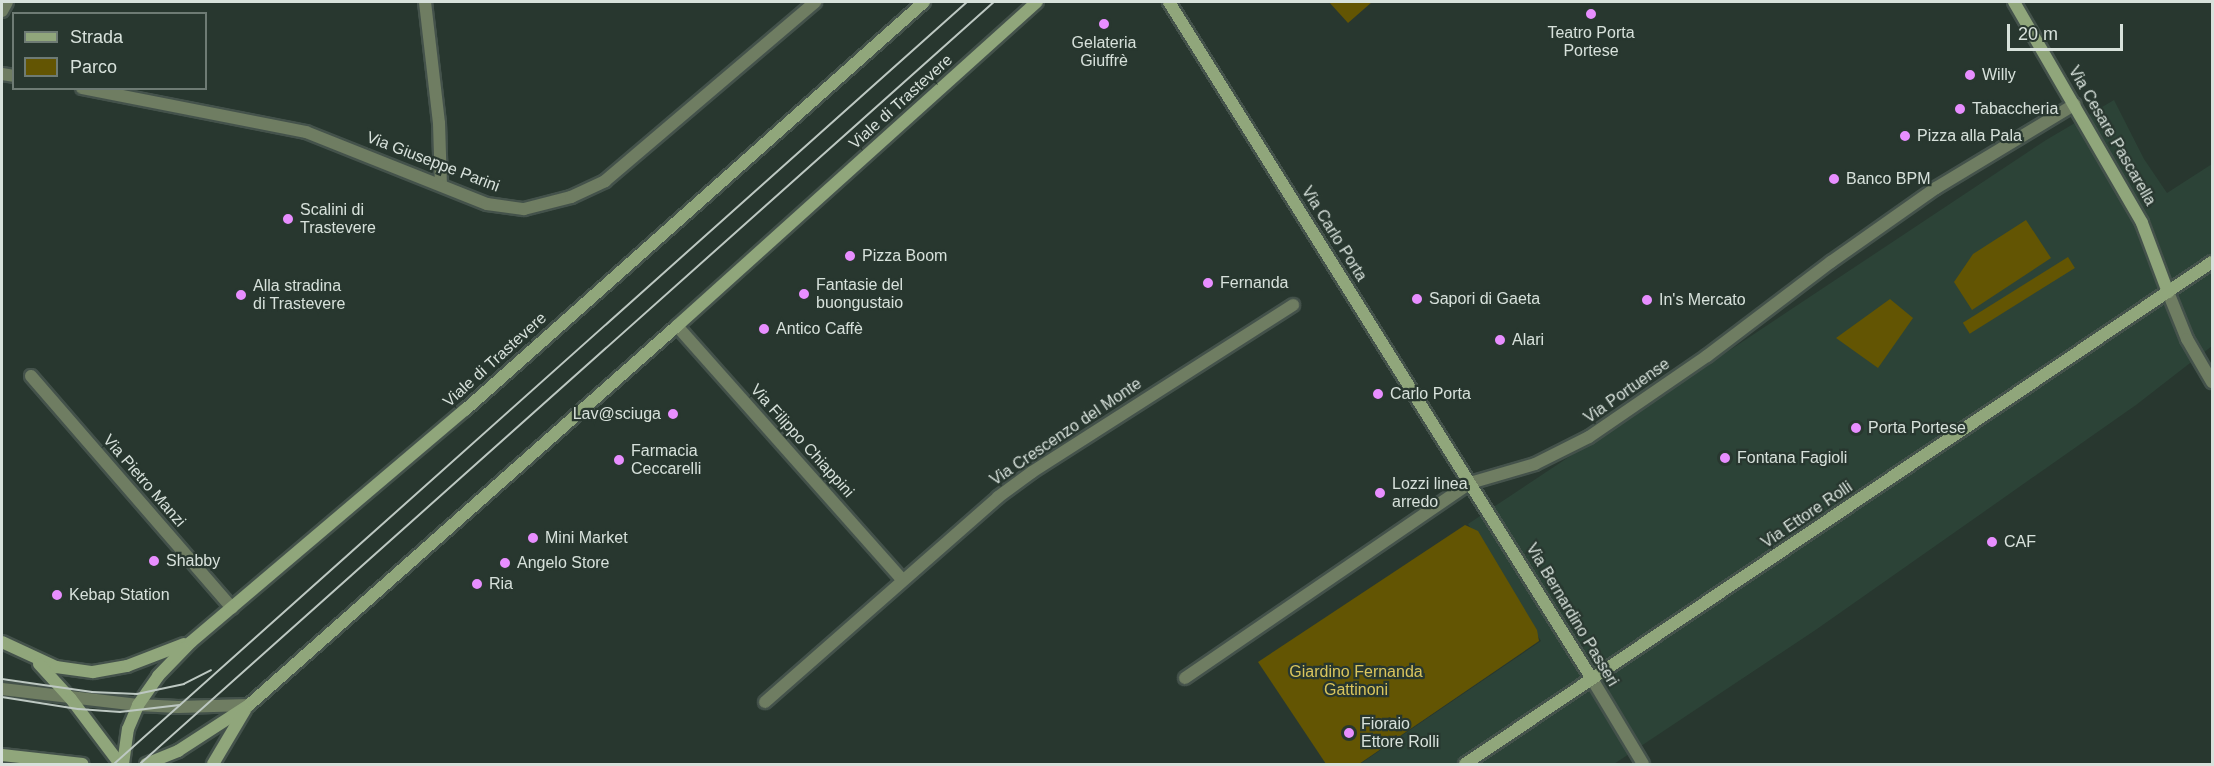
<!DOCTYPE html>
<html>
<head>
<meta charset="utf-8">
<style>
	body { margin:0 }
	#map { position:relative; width:2214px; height:766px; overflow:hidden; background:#28372f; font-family:Arial,sans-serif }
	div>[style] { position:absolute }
	.built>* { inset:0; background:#2c4337 }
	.green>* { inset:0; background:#635503; transform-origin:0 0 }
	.roads { filter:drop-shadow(2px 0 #44524b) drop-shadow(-2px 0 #44524b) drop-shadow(0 2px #44524b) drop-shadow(0 -2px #44524b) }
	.lane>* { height:12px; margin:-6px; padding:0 6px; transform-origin:6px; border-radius:6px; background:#6f7d62 }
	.street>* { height:12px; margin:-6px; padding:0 6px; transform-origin:6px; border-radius:6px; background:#6f7d62 }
	.secondary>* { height:12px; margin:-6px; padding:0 6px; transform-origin:6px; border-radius:6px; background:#90a67b }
	.tram>* { height:1.5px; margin:-0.75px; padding:0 0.75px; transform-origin:0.75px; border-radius:0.75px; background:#bdc8c2 }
	.dots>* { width:16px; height:16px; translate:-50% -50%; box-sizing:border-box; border:3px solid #28372f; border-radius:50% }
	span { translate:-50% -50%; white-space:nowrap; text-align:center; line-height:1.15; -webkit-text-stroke:4.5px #28372f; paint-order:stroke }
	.poi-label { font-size:16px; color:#d7e1db }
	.left { translate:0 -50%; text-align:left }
	.right { translate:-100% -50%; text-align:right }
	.street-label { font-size:16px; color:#d7e1db }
	.park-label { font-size:16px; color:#dac55d }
	.frame { position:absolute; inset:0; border:3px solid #d7e1db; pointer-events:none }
	.legend { position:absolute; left:12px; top:12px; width:195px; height:78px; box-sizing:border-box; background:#28372f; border:2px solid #6e7b74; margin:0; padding:8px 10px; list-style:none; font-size:18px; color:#d7e1db }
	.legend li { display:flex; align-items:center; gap:12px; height:30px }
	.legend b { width:30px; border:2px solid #6e7b74 }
	.scale { position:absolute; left:2007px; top:24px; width:116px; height:27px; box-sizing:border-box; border:3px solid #d7e1db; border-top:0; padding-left:8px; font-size:18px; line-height:21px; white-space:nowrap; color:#d7e1db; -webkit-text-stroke:4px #28372f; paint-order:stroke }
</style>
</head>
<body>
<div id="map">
	<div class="built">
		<i style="clip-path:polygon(2114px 100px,2144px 159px,2167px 193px,2212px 164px,2212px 346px,2136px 405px,1817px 629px,1614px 764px,1360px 764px,1541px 641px,1468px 524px,2046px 140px)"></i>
	</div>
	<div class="green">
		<i style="clip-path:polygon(1329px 2px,1372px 2px,1348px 23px)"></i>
		<i style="clip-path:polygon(2026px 220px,2051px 258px,1972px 310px,1954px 282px,1973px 254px)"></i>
		<i style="left:2068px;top:257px;width:13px;height:124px;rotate:58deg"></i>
		<i style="clip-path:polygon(1890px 299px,1913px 318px,1878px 368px,1836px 338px)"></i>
		<i style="clip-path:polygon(1465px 525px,1478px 531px,1537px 630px,1539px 641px,1359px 764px,1326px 764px,1258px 662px)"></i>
	</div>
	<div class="roads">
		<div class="lane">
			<i style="left:2px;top:689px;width:137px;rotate:6.7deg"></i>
			<i style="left:138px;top:705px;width:40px;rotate:2.9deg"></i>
			<i style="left:178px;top:707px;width:71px;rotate:-1.6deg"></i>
		</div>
		<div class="street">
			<i style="left:425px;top:2px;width:122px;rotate:83.4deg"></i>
			<i style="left:439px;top:123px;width:62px;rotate:88.2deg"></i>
			<i style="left:2px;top:11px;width:10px;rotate:-61deg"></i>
			<i style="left:2px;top:74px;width:12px;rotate:9deg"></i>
			<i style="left:82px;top:88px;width:228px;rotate:11.1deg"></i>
			<i style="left:306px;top:132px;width:195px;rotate:21.7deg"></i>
			<i style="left:487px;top:204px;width:37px;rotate:8deg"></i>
			<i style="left:524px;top:209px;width:49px;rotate:-14.3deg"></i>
			<i style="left:571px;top:197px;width:38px;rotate:-25deg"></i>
			<i style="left:605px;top:181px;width:276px;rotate:-40.4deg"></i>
			<i style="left:2168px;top:292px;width:51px;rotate:68deg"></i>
			<i style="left:2187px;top:339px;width:50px;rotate:59.8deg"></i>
			<i style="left:677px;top:326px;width:339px;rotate:48.4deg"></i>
			<i style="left:31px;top:376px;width:307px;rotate:49.1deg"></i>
			<i style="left:1185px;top:678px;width:345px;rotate:-34.4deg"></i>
			<i style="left:1470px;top:483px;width:68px;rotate:-16.3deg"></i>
			<i style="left:1535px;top:464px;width:60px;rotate:-26.6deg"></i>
			<i style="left:1589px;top:437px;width:143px;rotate:-34.5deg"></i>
			<i style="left:1707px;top:356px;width:156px;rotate:-37.2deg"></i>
			<i style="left:1831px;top:262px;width:128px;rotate:-35.2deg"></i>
			<i style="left:1936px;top:188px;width:162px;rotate:-31.1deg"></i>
			<i style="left:1592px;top:679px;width:99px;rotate:59deg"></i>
			<i style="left:765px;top:702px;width:310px;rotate:-41.3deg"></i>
			<i style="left:998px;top:497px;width:42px;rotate:-36.3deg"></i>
			<i style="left:1032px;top:472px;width:310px;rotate:-32.6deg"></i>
		</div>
		<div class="secondary">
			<i style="left:1169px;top:2px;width:798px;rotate:58deg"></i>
			<i style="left:2014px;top:2px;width:255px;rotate:59.9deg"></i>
			<i style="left:2142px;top:223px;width:74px;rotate:69.4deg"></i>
			<i style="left:2px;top:642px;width:60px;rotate:24.8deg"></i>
			<i style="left:56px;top:667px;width:37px;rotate:8deg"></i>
			<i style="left:93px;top:672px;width:35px;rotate:-10deg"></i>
			<i style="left:127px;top:666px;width:61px;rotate:-21.1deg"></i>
			<i style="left:39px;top:664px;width:47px;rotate:47.6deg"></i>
			<i style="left:71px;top:699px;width:81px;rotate:53deg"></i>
			<i style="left:2px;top:755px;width:81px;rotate:6.3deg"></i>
			<i style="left:123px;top:764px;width:35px;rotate:-82deg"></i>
			<i style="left:128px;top:729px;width:26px;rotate:-67deg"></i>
			<i style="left:138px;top:705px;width:35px;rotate:-55deg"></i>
			<i style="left:158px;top:676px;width:47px;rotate:-45.9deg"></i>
			<i style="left:191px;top:642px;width:359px;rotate:-40.3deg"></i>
			<i style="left:465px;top:410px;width:614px;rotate:-41.63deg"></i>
			<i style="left:146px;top:764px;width:35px;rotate:-22deg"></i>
			<i style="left:178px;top:751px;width:85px;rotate:-32.9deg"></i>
			<i style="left:249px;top:705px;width:572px;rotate:-41.53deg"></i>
			<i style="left:677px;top:326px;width:484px;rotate:-42deg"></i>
			<i style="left:213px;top:764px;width:63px;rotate:-59.3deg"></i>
			<i style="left:1465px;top:764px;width:900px;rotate:-33.9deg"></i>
		</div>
	</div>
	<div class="tram">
		<i style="left:2px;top:679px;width:91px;rotate:8.2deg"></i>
		<i style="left:92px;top:692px;width:45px;rotate:2.5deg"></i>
		<i style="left:137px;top:694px;width:48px;rotate:-12deg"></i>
		<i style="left:184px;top:684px;width:30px;rotate:-27deg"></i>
		<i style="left:2px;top:697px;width:78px;rotate:8.9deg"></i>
		<i style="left:79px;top:709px;width:41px;rotate:4.2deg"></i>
		<i style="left:120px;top:712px;width:60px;rotate:-6.7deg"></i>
		<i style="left:114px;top:764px;width:1144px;rotate:-41.77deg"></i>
		<i style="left:140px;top:764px;width:1145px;rotate:-41.74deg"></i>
	</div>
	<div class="dots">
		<i style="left:1591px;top:14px;background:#e88eff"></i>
		<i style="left:1104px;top:24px;background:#e88eff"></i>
		<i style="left:1970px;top:75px;background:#e88eff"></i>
		<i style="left:1960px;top:109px;background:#e88eff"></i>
		<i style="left:1905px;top:136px;background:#e88eff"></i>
		<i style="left:1834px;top:179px;background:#e88eff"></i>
		<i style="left:288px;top:219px;background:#e88eff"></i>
		<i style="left:850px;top:256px;background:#e88eff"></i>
		<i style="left:1208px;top:283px;background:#e88eff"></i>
		<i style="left:804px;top:294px;background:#e88eff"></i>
		<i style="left:241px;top:295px;background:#e88eff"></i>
		<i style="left:1417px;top:299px;background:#e88eff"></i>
		<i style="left:1647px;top:300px;background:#e88eff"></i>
		<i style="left:764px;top:329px;background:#e88eff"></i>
		<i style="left:1500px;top:340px;background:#e88eff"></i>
		<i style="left:1378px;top:394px;background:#e88eff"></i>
		<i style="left:673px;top:414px;background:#e88eff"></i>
		<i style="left:1856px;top:428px;background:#e88eff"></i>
		<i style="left:1725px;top:458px;background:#e88eff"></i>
		<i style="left:619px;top:460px;background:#e88eff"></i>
		<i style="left:1380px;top:493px;background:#e88eff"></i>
		<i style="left:533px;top:538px;background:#e88eff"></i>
		<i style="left:1992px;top:542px;background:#e88eff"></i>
		<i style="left:154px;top:561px;background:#e88eff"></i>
		<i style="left:505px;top:563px;background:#e88eff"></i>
		<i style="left:477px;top:584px;background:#e88eff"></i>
		<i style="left:57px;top:595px;background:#e88eff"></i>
		<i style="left:1349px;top:733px;background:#e88eff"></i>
	</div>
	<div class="poi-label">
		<span style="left:1591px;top:42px">Teatro Porta<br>Portese</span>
		<span style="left:1104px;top:52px">Gelateria<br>Giuffrè</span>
		<span class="left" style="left:1982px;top:75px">Willy</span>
		<span class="left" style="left:1972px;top:109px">Tabaccheria</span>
		<span class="left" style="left:1917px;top:136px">Pizza alla Pala</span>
		<span class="left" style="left:1846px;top:179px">Banco BPM</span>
		<span class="left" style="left:300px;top:219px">Scalini di<br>Trastevere</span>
		<span class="left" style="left:862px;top:256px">Pizza Boom</span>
		<span class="left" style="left:1220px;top:283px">Fernanda</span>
		<span class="left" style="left:816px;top:294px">Fantasie del<br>buongustaio</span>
		<span class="left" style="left:253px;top:295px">Alla stradina<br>di Trastevere</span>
		<span class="left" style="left:1429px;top:299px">Sapori di Gaeta</span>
		<span class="left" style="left:1659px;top:300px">In's Mercato</span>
		<span class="left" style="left:776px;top:329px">Antico Caffè</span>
		<span class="left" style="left:1512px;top:340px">Alari</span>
		<span class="left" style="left:1390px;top:394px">Carlo Porta</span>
		<span class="right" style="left:661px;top:414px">Lav@sciuga</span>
		<span class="left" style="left:1868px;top:428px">Porta Portese</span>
		<span class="left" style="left:631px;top:460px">Farmacia<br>Ceccarelli</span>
		<span class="left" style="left:1737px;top:458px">Fontana Fagioli</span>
		<span class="left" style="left:1392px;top:493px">Lozzi linea<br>arredo</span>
		<span class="left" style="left:545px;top:538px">Mini Market</span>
		<span class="left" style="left:2004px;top:542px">CAF</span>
		<span class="left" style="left:166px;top:561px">Shabby</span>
		<span class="left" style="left:517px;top:563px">Angelo Store</span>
		<span class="left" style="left:489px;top:584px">Ria</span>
		<span class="left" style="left:69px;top:595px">Kebap Station</span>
		<span class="left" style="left:1361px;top:733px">Fioraio<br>Ettore Rolli</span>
	</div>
	<div class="street-label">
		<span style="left:901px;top:102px;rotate:-42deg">Viale di Trastevere</span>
		<span style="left:2112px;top:136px;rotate:60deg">Via Cesare Pascarella</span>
		<span style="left:433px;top:162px;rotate:21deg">Via Giuseppe Parini</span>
		<span style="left:1334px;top:234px;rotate:58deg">Via Carlo Porta</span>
		<span style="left:495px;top:360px;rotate:-42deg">Viale di Trastevere</span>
		<span style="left:1627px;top:391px;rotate:-35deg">Via Portuense</span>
		<span style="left:1066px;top:432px;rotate:-34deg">Via Crescenzo del Monte</span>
		<span style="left:802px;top:441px;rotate:48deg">Via Filippo Chiappini</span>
		<span style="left:144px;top:481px;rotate:49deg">Via Pietro Manzi</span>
		<span style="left:1807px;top:515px;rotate:-34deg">Via Ettore Rolli</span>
		<span style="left:1572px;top:615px;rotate:59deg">Via Bernardino Passeri</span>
	</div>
	<div class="park-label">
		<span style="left:1356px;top:681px">Giardino Fernanda<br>Gattinoni</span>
	</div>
	<div class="frame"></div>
	<ul class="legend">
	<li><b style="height:8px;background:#90a67b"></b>Strada</li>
	<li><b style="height:16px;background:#635503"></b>Parco</li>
	</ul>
	<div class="scale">20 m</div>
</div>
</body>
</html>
